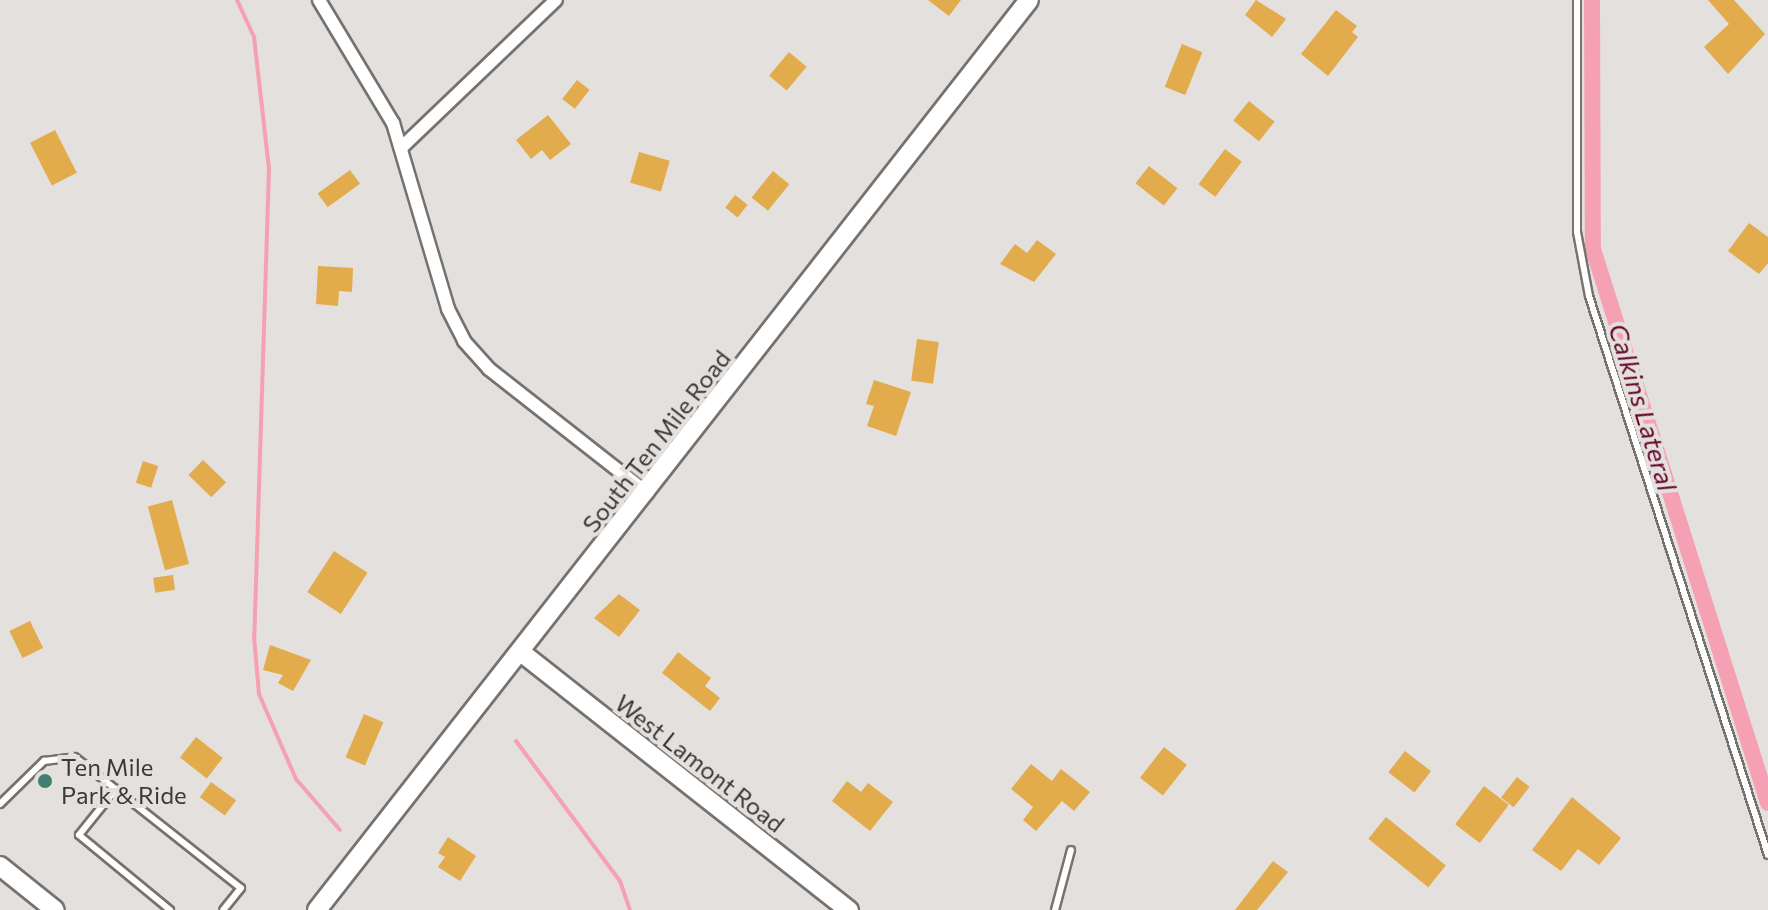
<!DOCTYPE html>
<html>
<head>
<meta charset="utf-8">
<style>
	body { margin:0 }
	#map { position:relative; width:1768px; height:910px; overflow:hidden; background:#e4e0dd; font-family:Commissioner,sans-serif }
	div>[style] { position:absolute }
	.stream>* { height:4px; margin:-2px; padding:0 2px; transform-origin:2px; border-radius:2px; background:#f5a1b3 }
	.canal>* { height:16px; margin:-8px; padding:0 8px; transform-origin:8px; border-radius:8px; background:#f5a1b3 }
	.building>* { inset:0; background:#e2ab4c; transform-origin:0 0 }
	.roads { filter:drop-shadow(2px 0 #76726f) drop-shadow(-2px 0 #76726f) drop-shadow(0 2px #76726f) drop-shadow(0 -2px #76726f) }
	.lane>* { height:6px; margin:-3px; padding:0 3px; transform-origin:3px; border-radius:3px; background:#fff }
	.street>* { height:12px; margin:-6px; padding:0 6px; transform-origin:6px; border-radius:6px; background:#fff }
	.secondary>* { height:18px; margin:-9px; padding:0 9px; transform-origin:9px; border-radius:9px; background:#fff }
	.dots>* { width:22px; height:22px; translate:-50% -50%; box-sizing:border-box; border:4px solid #e4e0dd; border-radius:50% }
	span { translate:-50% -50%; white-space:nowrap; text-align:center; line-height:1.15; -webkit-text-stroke:8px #e4e0dd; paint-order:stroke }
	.street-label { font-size:24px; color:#3a3837 }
	.poi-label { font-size:24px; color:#3a3837 }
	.left { translate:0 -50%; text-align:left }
	.water-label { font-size:26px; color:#66072d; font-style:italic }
</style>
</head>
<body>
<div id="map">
	<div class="stream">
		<i style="left:237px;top:0;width:41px;rotate:65.3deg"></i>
		<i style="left:254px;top:37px;width:133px;rotate:83.5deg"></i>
		<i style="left:269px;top:169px;width:467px;rotate:91.8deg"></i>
		<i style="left:254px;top:636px;width:58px;rotate:85.1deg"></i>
		<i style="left:259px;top:694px;width:93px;rotate:66.5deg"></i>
		<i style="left:296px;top:779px;width:67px;rotate:49.2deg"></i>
		<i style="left:516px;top:741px;width:174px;rotate:53.4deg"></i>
		<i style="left:620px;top:881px;width:31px;rotate:71deg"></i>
	</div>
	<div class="canal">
		<i style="left:1592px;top:0;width:249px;rotate:89.8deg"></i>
		<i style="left:1593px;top:249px;width:581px;rotate:72.47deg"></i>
	</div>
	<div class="building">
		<i style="clip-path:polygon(928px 0,961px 0,949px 16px)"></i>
		<i style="clip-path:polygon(1256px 0,1286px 19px,1272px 37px,1245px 15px)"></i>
		<i style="clip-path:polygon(1708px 0,1734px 0,1765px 34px,1728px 74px,1704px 47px,1729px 24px)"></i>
		<i style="clip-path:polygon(1336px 10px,1357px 26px,1352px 32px,1358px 37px,1328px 76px,1301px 54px)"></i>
		<i style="left:1182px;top:44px;width:22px;height:46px;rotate:22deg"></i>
		<i style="left:789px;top:52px;width:23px;height:31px;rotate:40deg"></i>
		<i style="left:577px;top:80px;width:16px;height:24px;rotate:38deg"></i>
		<i style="left:1249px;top:101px;width:33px;height:25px;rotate:39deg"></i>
		<i style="clip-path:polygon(548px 115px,571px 144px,550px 160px,542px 150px,531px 159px,516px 140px)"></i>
		<i style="left:55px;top:130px;width:48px;height:28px;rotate:63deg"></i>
		<i style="left:1225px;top:149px;width:21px;height:44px;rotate:37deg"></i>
		<i style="left:639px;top:152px;width:32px;height:32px;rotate:16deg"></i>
		<i style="left:1149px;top:166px;width:36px;height:22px;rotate:38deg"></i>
		<i style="left:350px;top:170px;width:17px;height:40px;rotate:54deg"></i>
		<i style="left:773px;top:171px;width:21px;height:34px;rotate:39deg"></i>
		<i style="left:735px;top:195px;width:16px;height:16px;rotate:38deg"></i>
		<i style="clip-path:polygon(1749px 223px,1768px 237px,1768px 263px,1759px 274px,1728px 251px)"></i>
		<i style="clip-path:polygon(1037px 240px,1056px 254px,1034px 282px,1000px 264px,1015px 244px,1027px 253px)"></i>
		<i style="clip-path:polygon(318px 266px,353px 268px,352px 292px,339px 291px,338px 306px,316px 304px)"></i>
		<i style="left:917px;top:339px;width:22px;height:42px;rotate:8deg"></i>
		<i style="clip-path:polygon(874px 380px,911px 392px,896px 436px,867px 426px,874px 406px,866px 404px)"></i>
		<i style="left:203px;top:460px;width:32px;height:21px;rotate:44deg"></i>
		<i style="left:143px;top:461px;width:16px;height:23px;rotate:18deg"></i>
		<i style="left:172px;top:500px;width:66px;height:25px;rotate:75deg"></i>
		<i style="left:334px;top:551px;width:40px;height:49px;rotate:33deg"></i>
		<i style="left:173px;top:575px;width:15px;height:20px;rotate:82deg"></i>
		<i style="clip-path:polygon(619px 594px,640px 610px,619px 637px,594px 618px)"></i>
		<i style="left:30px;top:621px;width:30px;height:23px;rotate:64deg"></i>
		<i style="clip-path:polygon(270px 645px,311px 660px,293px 691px,278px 683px,283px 675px,263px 670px)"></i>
		<i style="clip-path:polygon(678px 652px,711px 678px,705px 686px,720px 698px,710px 711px,662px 673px)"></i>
		<i style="left:364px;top:714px;width:21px;height:47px;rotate:23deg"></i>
		<i style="left:196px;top:737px;width:34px;height:26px;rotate:38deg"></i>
		<i style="left:1164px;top:747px;width:29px;height:39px;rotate:38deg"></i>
		<i style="left:1405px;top:751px;width:33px;height:27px;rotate:38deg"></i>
		<i style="clip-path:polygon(1031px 764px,1052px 781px,1061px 769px,1090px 792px,1074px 811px,1062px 801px,1036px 831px,1023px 820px,1033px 807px,1011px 789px)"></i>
		<i style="left:1517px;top:777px;width:16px;height:26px;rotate:38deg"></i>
		<i style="clip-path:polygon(847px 781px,861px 792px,868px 783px,893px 802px,870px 831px,832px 801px)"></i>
		<i style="left:211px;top:782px;width:31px;height:19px;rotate:36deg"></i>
		<i style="left:1484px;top:786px;width:31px;height:48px;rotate:37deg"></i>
		<i style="clip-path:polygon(1572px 797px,1621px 838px,1599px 865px,1578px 849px,1561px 871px,1532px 850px)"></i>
		<i style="left:1386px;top:817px;width:77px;height:28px;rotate:39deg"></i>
		<i style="clip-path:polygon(448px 837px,476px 856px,460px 881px,438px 867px,445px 857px,438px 853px)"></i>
		<i style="clip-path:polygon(1273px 861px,1288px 872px,1257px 910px,1235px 910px)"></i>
	</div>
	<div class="roads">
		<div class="lane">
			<i style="left:1577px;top:0;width:232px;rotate:90deg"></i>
			<i style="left:1577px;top:232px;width:65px;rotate:79.4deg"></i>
			<i style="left:1589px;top:296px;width:587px;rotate:72.24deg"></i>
			<i style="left:116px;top:789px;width:59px;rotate:128.8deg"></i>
			<i style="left:79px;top:835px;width:118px;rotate:39.5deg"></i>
			<i style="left:0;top:804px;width:62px;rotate:-44.3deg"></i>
			<i style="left:44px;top:761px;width:31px;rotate:-7deg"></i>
			<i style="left:75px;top:757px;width:211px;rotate:38.3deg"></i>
			<i style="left:241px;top:888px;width:28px;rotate:129deg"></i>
			<i style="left:1055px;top:910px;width:62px;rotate:-75.1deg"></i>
		</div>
		<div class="street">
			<i style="left:319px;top:0;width:144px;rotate:59deg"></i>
			<i style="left:393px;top:123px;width:194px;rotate:73.5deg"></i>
			<i style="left:448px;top:309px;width:36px;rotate:63deg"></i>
			<i style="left:464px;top:341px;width:38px;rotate:48deg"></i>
			<i style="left:489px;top:369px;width:201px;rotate:38.1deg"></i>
			<i style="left:401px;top:148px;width:214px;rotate:-43.7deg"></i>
		</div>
		<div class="secondary">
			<i style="left:522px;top:653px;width:416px;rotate:38.2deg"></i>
			<i style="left:0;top:866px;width:70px;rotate:38.7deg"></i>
			<i style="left:317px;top:910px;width:1155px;rotate:-51.96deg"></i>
		</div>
	</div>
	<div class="dots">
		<i style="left:45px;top:781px;background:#3e8071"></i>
	</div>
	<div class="street-label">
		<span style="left:656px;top:441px;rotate:-52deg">South Ten Mile Road</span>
		<span style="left:700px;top:763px;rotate:38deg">West Lamont Road</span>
	</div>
	<div class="poi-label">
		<span class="left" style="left:61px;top:781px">Ten Mile<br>Park &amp; Ride</span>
	</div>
	<div class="water-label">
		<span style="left:1643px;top:407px;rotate:73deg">Calkins Lateral</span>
	</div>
</div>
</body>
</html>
